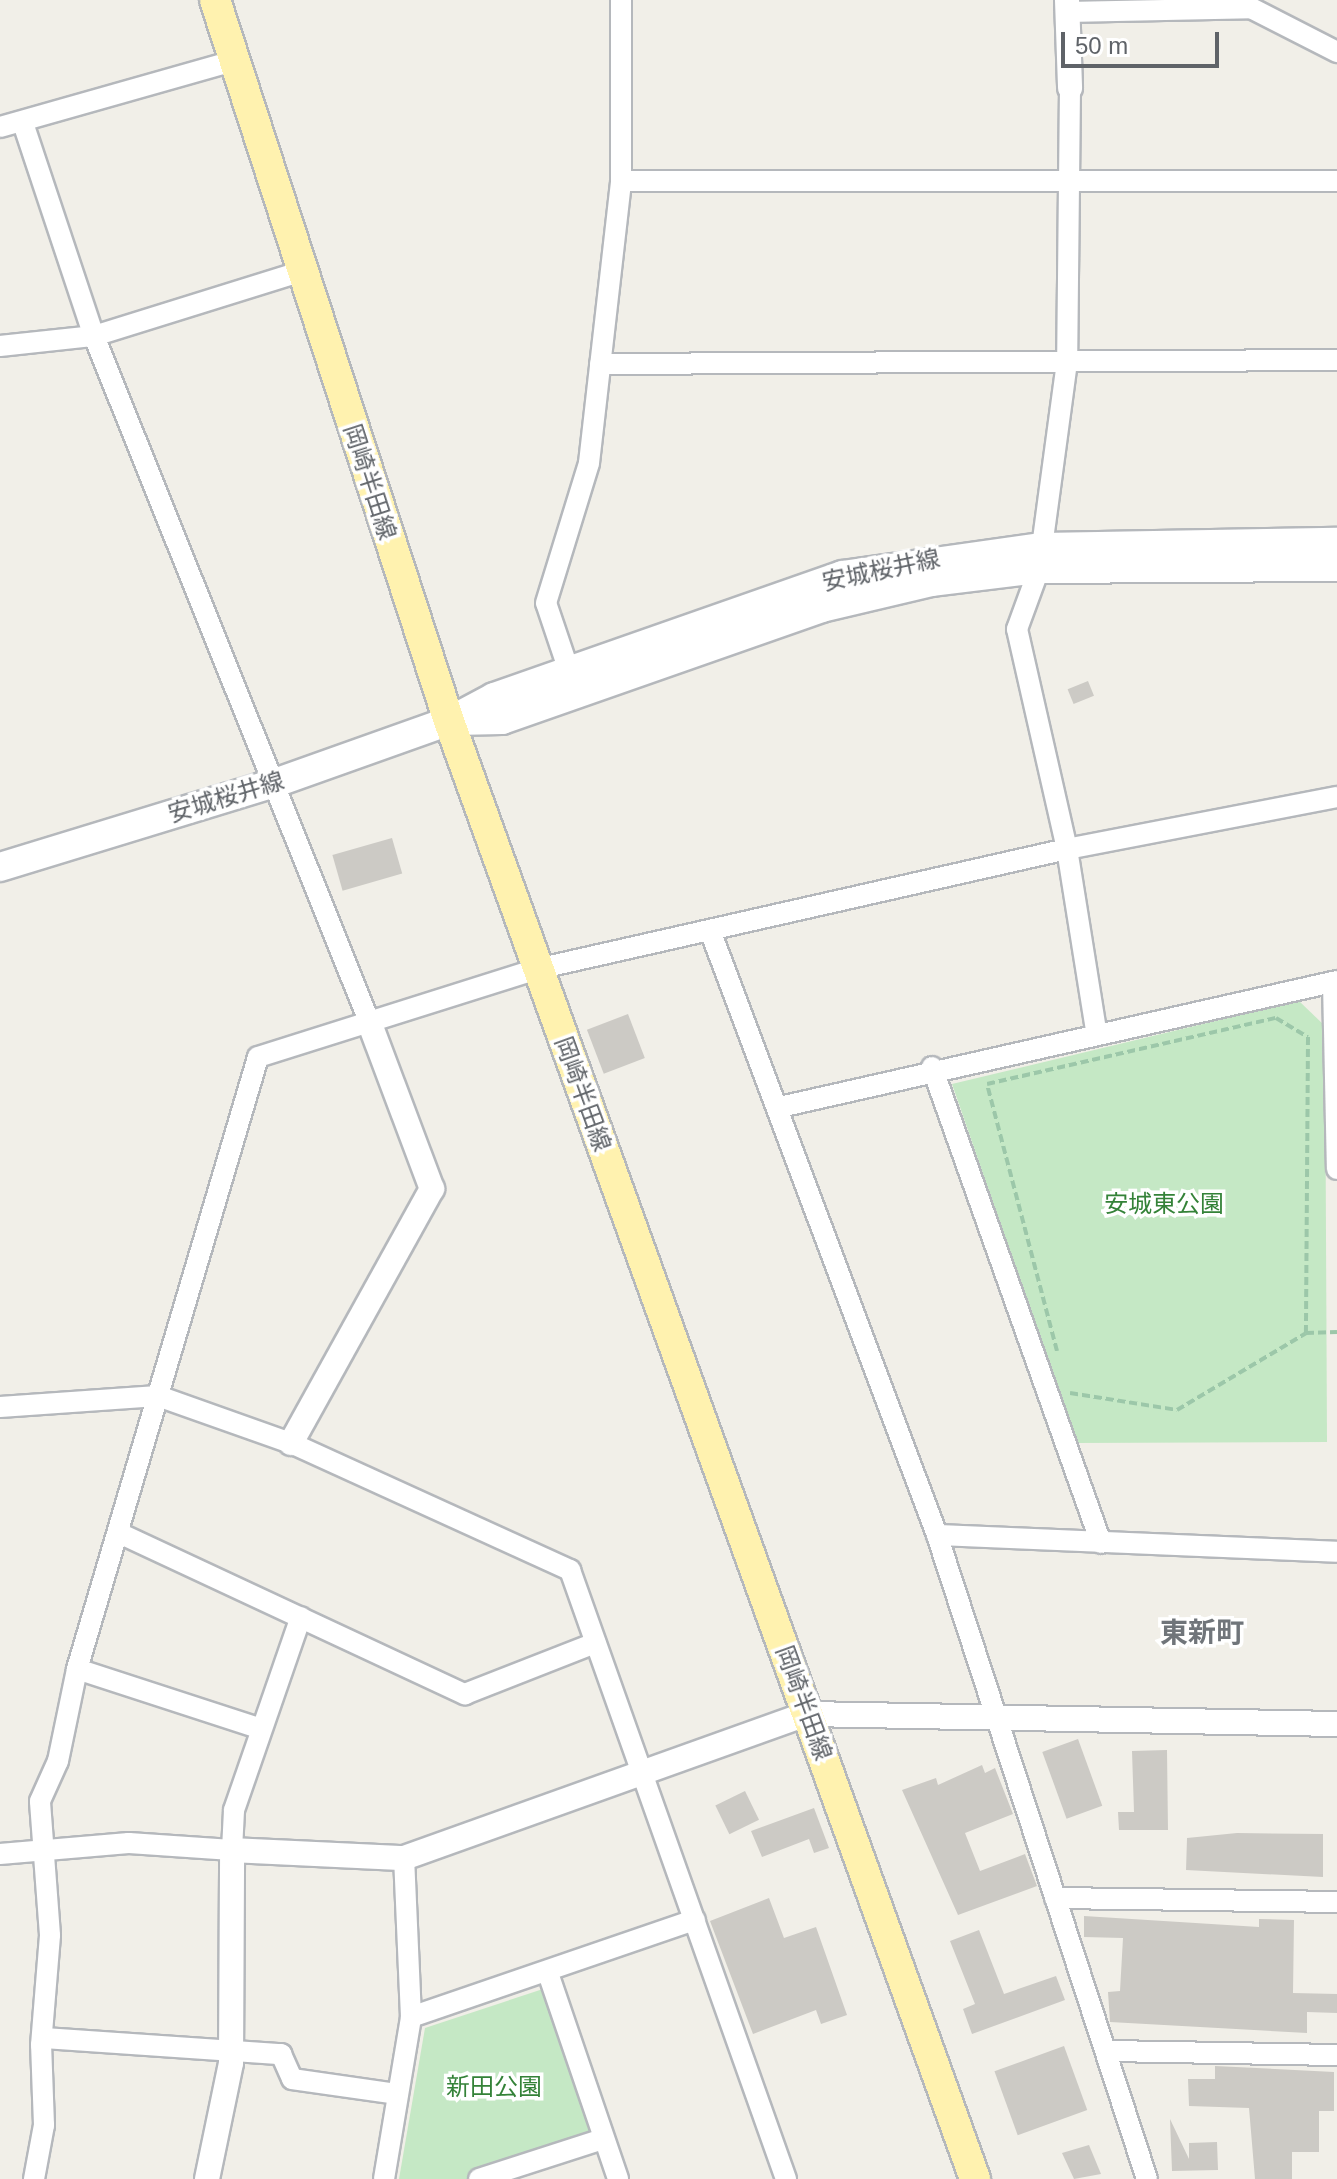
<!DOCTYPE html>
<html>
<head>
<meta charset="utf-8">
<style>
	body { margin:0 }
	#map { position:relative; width:1337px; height:2179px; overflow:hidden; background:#f1efe8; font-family:Arial,"Noto Sans JP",sans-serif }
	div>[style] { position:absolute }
	.green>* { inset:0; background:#c5e8c5 }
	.building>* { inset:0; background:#cccac5; transform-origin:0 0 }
	.path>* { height:4px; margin-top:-2px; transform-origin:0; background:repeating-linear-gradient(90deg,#9cc7a9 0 8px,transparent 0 12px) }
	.roads { filter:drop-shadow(2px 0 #b5b8bc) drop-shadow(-2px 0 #b5b8bc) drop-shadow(0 2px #b5b8bc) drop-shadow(0 -2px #b5b8bc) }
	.minor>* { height:20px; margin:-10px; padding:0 10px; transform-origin:10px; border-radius:10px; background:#fff }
	.tertiary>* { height:24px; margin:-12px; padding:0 12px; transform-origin:12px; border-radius:12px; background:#fff }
	.secondary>* { height:28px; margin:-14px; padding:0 14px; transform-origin:14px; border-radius:14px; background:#fff }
	.primary>* { height:30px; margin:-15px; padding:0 15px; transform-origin:15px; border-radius:15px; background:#fff2af }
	span { translate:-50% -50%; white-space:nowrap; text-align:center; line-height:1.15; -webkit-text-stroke:7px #fff; paint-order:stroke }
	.street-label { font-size:24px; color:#5f6368 }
	.park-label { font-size:24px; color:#348238 }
	.quarter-label { font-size:28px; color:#70757a; font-weight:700 }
	.scale { position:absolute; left:1061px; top:32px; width:158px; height:36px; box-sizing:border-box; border:4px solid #5f6368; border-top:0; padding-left:10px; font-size:24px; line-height:28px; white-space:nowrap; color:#5f6368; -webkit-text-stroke:6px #fff; paint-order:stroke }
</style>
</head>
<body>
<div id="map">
	<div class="green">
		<i style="clip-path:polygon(1299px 1001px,1325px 1026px,1327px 1442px,1076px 1443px,952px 1084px)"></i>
		<i style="clip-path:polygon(543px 1989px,595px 2136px,467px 2179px,399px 2179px,425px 2028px)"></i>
	</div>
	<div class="building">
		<i style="left:1088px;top:681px;width:16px;height:22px;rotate:68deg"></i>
		<i style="left:392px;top:838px;width:37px;height:62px;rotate:74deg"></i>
		<i style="left:628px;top:1014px;width:47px;height:44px;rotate:69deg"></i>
		<i style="left:1078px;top:1739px;width:71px;height:38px;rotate:70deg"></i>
		<i style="clip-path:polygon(1167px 1750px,1168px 1830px,1119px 1830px,1118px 1812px,1134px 1812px,1132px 1751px)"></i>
		<i style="clip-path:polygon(982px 1765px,985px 1773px,995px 1768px,1013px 1814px,965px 1833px,980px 1871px,1025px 1854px,1037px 1886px,958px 1915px,902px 1790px,936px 1778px,938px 1785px)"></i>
		<i style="left:745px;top:1791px;width:32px;height:33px;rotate:64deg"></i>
		<i style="clip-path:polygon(814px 1808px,829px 1848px,814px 1853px,809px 1839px,762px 1857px,751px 1831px)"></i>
		<i style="clip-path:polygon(1237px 1833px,1323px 1834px,1323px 1877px,1186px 1870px,1187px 1838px)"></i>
		<i style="clip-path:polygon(769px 1898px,784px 1938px,816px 1927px,847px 2015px,821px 2024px,816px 2010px,753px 2034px,710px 1921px)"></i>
		<i style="clip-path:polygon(1084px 1916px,1259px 1927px,1259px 1919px,1294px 1920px,1293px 1993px,1337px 1994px,1337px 2013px,1307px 2012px,1307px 2033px,1110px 2022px,1108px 1992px,1120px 1991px,1123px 1938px,1084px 1937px)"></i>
		<i style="clip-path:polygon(979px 1930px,1004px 1994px,1056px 1976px,1065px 2000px,972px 2034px,963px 2009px,975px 2004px,950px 1941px)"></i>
		<i style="left:1064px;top:2046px;width:68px;height:74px;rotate:70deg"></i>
		<i style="clip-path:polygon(1215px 2066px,1334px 2072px,1334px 2111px,1319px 2111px,1319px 2152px,1292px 2152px,1292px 2179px,1255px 2179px,1249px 2108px,1189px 2106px,1188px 2079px,1215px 2079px)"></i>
		<i style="clip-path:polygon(1170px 2119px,1189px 2159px,1189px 2143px,1217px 2142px,1218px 2170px,1172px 2171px)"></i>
		<i style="clip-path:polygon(1089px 2145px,1101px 2174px,1074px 2179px,1062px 2153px)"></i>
	</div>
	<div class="path">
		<i style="left:1057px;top:1351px;width:276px;rotate:-104.7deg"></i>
		<i style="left:987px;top:1084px;width:296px;rotate:-12.9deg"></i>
		<i style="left:1276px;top:1018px;width:37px;rotate:31deg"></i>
		<i style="left:1308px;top:1037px;width:296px;rotate:90.4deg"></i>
		<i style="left:1070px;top:1393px;width:108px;rotate:9deg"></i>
		<i style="left:1177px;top:1410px;width:150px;rotate:-30.8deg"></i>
		<i style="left:1306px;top:1333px;width:31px;rotate:-2deg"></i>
	</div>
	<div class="roads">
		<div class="minor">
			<i style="left:1067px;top:12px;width:184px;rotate:-1.2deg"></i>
			<i style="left:1251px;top:8px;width:97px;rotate:27.1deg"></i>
			<i style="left:1070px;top:88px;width:274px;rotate:90.6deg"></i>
			<i style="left:1067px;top:362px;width:209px;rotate:97.7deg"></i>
			<i style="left:1039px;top:569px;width:64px;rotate:110.1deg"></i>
			<i style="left:1017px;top:629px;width:226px;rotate:77.2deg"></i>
			<i style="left:1067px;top:849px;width:184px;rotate:80.9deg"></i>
			<i style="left:23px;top:123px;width:225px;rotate:71.6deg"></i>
			<i style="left:94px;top:336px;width:738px;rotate:68.13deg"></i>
			<i style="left:0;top:127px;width:242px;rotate:-15.8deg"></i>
			<i style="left:621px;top:181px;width:716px"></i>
			<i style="left:0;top:346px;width:95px;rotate:-6.1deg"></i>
			<i style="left:94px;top:336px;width:216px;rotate:-17.3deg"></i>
			<i style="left:600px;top:364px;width:737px;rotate:-0.31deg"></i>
			<i style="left:573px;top:683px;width:84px;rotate:-108.6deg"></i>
			<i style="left:546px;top:603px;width:146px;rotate:-72.9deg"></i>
			<i style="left:589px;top:463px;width:284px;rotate:-83.5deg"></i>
			<i style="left:621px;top:181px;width:181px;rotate:-90deg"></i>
			<i style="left:711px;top:933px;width:643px;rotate:69.42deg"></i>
			<i style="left:937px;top:1535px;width:677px;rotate:71.94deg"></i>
			<i style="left:1333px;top:982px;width:187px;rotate:88.8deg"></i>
			<i style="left:932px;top:1067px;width:505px;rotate:70.45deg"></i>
			<i style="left:780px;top:1107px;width:571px;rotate:-12.75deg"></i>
			<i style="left:0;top:1407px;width:158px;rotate:-4deg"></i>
			<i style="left:158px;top:1396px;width:141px;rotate:19.5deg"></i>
			<i style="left:291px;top:1443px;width:307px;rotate:24.5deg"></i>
			<i style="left:570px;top:1570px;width:646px;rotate:70.47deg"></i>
			<i style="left:119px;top:1533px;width:382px;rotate:25deg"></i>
			<i style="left:465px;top:1694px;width:140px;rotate:-21.4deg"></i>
			<i style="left:937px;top:1535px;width:400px;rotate:2.4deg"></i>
			<i style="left:77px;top:1669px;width:194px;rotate:18deg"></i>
			<i style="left:0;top:1854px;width:129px;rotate:-4.9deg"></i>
			<i style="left:129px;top:1843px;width:103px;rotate:3.9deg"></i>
			<i style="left:232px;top:1850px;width:40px;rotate:-87.1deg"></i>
			<i style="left:234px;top:1810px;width:204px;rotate:-70.9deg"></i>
			<i style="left:1055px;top:1898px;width:282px;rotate:0.8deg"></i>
			<i style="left:549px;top:1976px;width:214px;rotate:71.2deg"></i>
			<i style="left:411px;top:2017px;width:300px;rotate:-18.9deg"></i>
			<i style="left:44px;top:2038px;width:238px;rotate:3.9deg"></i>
			<i style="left:281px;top:2054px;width:27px;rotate:66deg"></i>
			<i style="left:292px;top:2079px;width:107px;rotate:8.1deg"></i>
			<i style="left:1108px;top:2051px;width:229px;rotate:1deg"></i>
			<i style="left:34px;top:2179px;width:55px;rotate:-79.5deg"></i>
			<i style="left:44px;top:2125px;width:80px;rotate:-92.1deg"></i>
			<i style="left:41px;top:2045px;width:110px;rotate:-85.3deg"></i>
			<i style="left:50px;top:1935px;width:134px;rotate:-94.3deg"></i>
			<i style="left:40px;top:1801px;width:44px;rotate:-65.8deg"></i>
			<i style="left:58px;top:1761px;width:94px;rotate:-78.3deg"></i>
			<i style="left:77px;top:1669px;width:638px;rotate:-73.52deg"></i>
			<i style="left:258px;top:1057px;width:293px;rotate:-17.5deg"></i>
			<i style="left:537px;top:969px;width:543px;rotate:-12.76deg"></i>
			<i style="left:1067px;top:849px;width:275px;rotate:-10.9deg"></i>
			<i style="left:384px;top:2179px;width:164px;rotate:-80.5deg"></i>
			<i style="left:411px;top:2017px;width:159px;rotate:-92.5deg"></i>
			<i style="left:479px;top:2179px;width:130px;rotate:-17.9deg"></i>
		</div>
		<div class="tertiary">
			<i style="left:1067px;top:0;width:88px;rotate:88deg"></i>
			<i style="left:291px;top:1443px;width:291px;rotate:-61deg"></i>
			<i style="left:432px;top:1189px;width:179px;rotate:-110.6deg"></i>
			<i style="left:207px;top:2179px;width:118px;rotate:-78.3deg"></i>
			<i style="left:231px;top:2063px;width:213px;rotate:-89.7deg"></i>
			<i style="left:232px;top:1850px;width:172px;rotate:2.7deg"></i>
			<i style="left:404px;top:1858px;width:428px;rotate:-19.7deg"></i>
			<i style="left:807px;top:1714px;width:530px;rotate:1.08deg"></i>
		</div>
		<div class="secondary">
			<i style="left:454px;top:721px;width:48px;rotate:-1.2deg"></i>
			<i style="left:502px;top:720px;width:339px;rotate:-19.3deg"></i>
			<i style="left:822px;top:608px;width:112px;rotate:-13.4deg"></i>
			<i style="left:931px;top:582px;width:109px;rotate:-6.9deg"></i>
			<i style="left:1039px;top:569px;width:298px;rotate:-0.4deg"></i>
			<i style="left:0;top:867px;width:288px;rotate:-17deg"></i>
			<i style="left:275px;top:783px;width:185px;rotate:-19.6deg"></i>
			<i style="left:449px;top:721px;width:51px;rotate:-28.1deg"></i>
			<i style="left:494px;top:697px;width:369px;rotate:-19.3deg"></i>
			<i style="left:842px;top:575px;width:202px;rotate:-8deg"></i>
			<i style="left:1042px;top:547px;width:295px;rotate:-1deg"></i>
		</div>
		<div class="primary">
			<i style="left:215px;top:0;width:758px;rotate:72.02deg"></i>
			<i style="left:449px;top:721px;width:1550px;rotate:70.16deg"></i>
		</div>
	</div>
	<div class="street-label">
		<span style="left:370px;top:482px;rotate:72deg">岡崎半田線</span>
		<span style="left:881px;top:570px;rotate:-12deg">安城桜井線</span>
		<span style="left:226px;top:797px;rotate:-17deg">安城桜井線</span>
		<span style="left:583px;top:1094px;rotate:70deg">岡崎半田線</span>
		<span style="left:804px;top:1703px;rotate:70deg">岡崎半田線</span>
	</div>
	<div class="park-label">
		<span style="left:1164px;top:1204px">安城東公園</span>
		<span style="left:494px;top:2087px">新田公園</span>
	</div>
	<div class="quarter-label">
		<span style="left:1202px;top:1633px">東新町</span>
	</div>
	<div class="scale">50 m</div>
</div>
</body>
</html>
